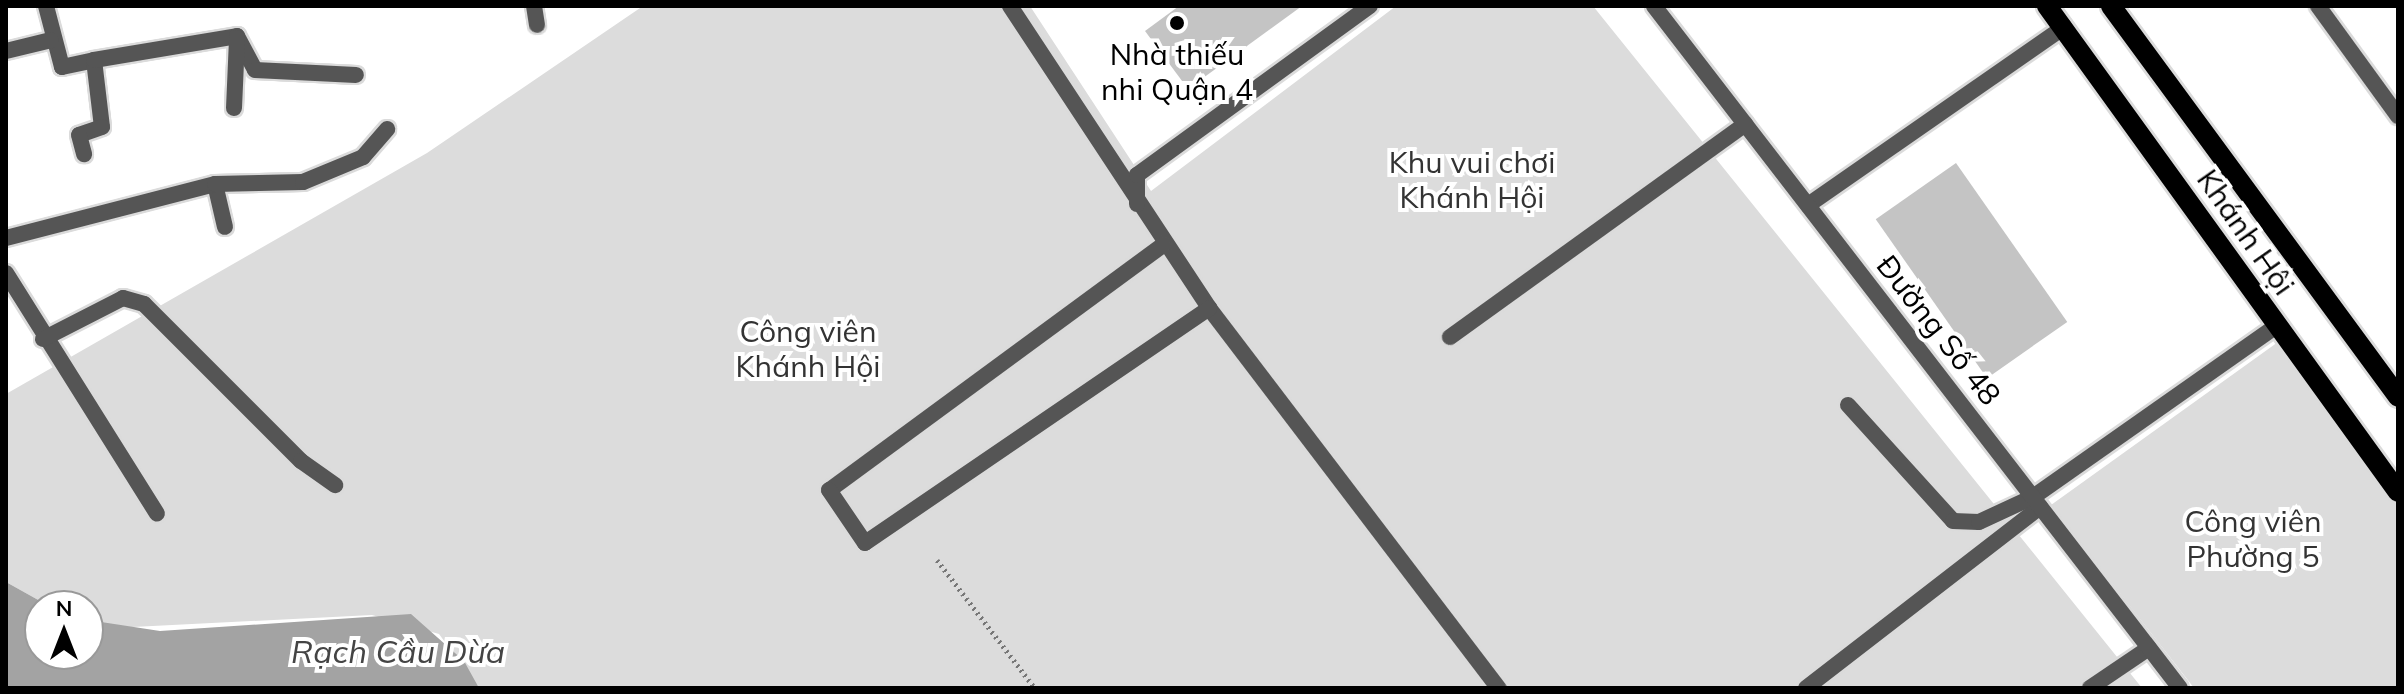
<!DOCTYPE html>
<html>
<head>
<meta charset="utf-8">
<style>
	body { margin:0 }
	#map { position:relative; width:2404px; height:694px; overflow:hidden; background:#fff; font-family:Mulish,sans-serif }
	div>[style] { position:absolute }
	.green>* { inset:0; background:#dcdcdc }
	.water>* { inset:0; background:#a3a3a3 }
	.building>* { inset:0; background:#c4c4c4; transform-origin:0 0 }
	.path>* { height:5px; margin-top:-2.5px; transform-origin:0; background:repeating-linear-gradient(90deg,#777 0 2px,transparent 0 6px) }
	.roads { filter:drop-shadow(2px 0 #dbdbdb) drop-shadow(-2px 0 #dbdbdb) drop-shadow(0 2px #dbdbdb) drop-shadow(0 -2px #dbdbdb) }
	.service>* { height:16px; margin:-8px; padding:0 8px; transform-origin:8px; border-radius:8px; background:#555 }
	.pedestrian>* { height:16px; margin:-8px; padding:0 8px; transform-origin:8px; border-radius:8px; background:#555 }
	.minor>* { height:16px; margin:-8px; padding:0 8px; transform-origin:8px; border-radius:8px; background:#555 }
	.tertiary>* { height:16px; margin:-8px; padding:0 8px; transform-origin:8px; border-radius:8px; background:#555 }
	.primary>* { height:20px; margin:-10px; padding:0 10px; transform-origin:10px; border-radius:10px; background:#000 }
	.dots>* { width:22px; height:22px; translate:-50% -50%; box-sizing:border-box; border:4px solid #fff; border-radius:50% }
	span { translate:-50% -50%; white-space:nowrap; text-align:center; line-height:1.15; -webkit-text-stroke:8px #fff; paint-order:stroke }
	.poi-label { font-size:30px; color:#000 }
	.park-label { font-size:30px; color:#333 }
	.street-label { font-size:30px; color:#000 }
	.water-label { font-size:32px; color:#444; font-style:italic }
	.frame { position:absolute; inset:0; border:8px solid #000; pointer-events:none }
	.north { position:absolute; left:24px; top:590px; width:80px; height:80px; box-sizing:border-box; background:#fff; border:2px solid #999; border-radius:50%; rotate:0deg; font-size:22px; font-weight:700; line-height:32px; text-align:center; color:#000 }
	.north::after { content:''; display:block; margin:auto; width:28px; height:36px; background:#000; clip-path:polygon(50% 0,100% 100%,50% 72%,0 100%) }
</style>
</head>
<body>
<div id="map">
	<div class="green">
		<i style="clip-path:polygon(643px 6px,1030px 6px,1151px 191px,1396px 6px,1593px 6px,2142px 688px,479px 688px,439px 634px,372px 615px,113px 628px,88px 620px,88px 606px,49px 606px,6px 582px,6px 394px,427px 153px)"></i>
		<i style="clip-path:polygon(2278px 342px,2398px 499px,2398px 688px,2194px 688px,2051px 505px)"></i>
	</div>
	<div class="water">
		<i style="clip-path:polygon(6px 582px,49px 606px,40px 606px,40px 654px,88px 654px,88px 620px,160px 631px,411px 614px,464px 661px,479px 688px,6px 688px)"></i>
	</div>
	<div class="building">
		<i style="clip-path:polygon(1179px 6px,1302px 6px,1188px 89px,1145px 31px)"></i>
		<i style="left:1956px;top:163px;width:194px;height:98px;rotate:55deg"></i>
	</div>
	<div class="path">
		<i style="left:937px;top:560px;width:161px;rotate:52.6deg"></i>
	</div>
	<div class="roads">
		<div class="service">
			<i style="left:46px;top:6px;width:63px;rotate:75.3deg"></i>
			<i style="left:62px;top:67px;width:33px;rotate:-12deg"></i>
			<i style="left:94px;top:60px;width:67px;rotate:83.2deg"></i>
			<i style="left:102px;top:127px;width:24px;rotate:161deg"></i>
			<i style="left:79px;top:135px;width:20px;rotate:75deg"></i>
			<i style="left:534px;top:6px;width:19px;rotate:81deg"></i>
			<i style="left:1010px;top:6px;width:362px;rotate:56.6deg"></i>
			<i style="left:1209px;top:308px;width:478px;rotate:52.7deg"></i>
			<i style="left:2318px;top:6px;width:136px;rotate:54deg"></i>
			<i style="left:6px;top:51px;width:46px;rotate:-13.7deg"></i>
			<i style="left:94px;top:60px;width:145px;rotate:-9.5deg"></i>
			<i style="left:237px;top:36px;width:38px;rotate:62deg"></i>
			<i style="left:255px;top:70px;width:101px;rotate:2.8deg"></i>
			<i style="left:234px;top:108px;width:70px;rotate:-87.5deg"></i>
			<i style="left:215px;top:184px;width:44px;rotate:76.9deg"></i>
			<i style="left:1137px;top:204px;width:29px;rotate:-90deg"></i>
			<i style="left:1137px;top:175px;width:288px;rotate:-36deg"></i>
			<i style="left:6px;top:238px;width:216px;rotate:-14.5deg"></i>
			<i style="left:215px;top:184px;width:88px;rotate:-1.3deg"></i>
			<i style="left:303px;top:182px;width:65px;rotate:-22.6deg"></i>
			<i style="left:363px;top:157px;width:37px;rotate:-49deg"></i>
			<i style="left:1163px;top:245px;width:414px;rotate:143.7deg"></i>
			<i style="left:829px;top:490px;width:64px;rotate:55.8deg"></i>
			<i style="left:865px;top:543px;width:417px;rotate:-34.3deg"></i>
			<i style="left:6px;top:273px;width:284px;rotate:57.9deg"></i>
			<i style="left:1450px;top:337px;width:364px;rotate:-35.8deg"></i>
			<i style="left:43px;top:339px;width:90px;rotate:-27.1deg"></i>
			<i style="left:123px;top:298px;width:22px;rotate:16deg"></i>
			<i style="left:144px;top:304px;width:222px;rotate:45deg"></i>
			<i style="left:301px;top:461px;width:42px;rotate:35.2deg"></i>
			<i style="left:1848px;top:405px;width:156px;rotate:47.8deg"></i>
			<i style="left:1953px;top:521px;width:26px;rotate:2deg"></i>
			<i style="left:1979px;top:522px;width:60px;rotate:-24.8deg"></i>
			<i style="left:1806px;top:688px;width:296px;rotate:-37.7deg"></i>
		</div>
		<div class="pedestrian">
			<i style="left:2090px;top:688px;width:71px;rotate:-34.1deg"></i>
		</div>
		<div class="minor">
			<i style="left:1808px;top:205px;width:312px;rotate:-34.8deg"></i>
			<i style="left:2033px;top:497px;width:297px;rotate:-35.1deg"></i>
		</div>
		<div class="tertiary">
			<i style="left:1654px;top:6px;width:861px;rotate:52.36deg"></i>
		</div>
		<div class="primary">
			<i style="left:2047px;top:6px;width:599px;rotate:54.16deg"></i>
			<i style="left:2111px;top:6px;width:485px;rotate:53.7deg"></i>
		</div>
	</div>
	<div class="dots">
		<i style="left:1177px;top:23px;background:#000"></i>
	</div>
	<div class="poi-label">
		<span style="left:1177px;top:71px">Nhà thiếu<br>nhi Quận 4</span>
	</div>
	<div class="park-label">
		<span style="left:1472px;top:179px">Khu vui chơi<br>Khánh Hội</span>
		<span style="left:808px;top:348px">Công viên<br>Khánh Hội</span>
		<span style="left:2253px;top:538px">Công viên<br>Phường 5</span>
	</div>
	<div class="street-label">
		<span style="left:2246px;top:232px;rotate:55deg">Khánh Hội</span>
		<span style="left:1939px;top:330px;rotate:52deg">Đường Số 48</span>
	</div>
	<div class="water-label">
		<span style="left:398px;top:651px">Rạch Cầu Dừa</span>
	</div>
	<div class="frame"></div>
	<div class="north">N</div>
</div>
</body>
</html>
